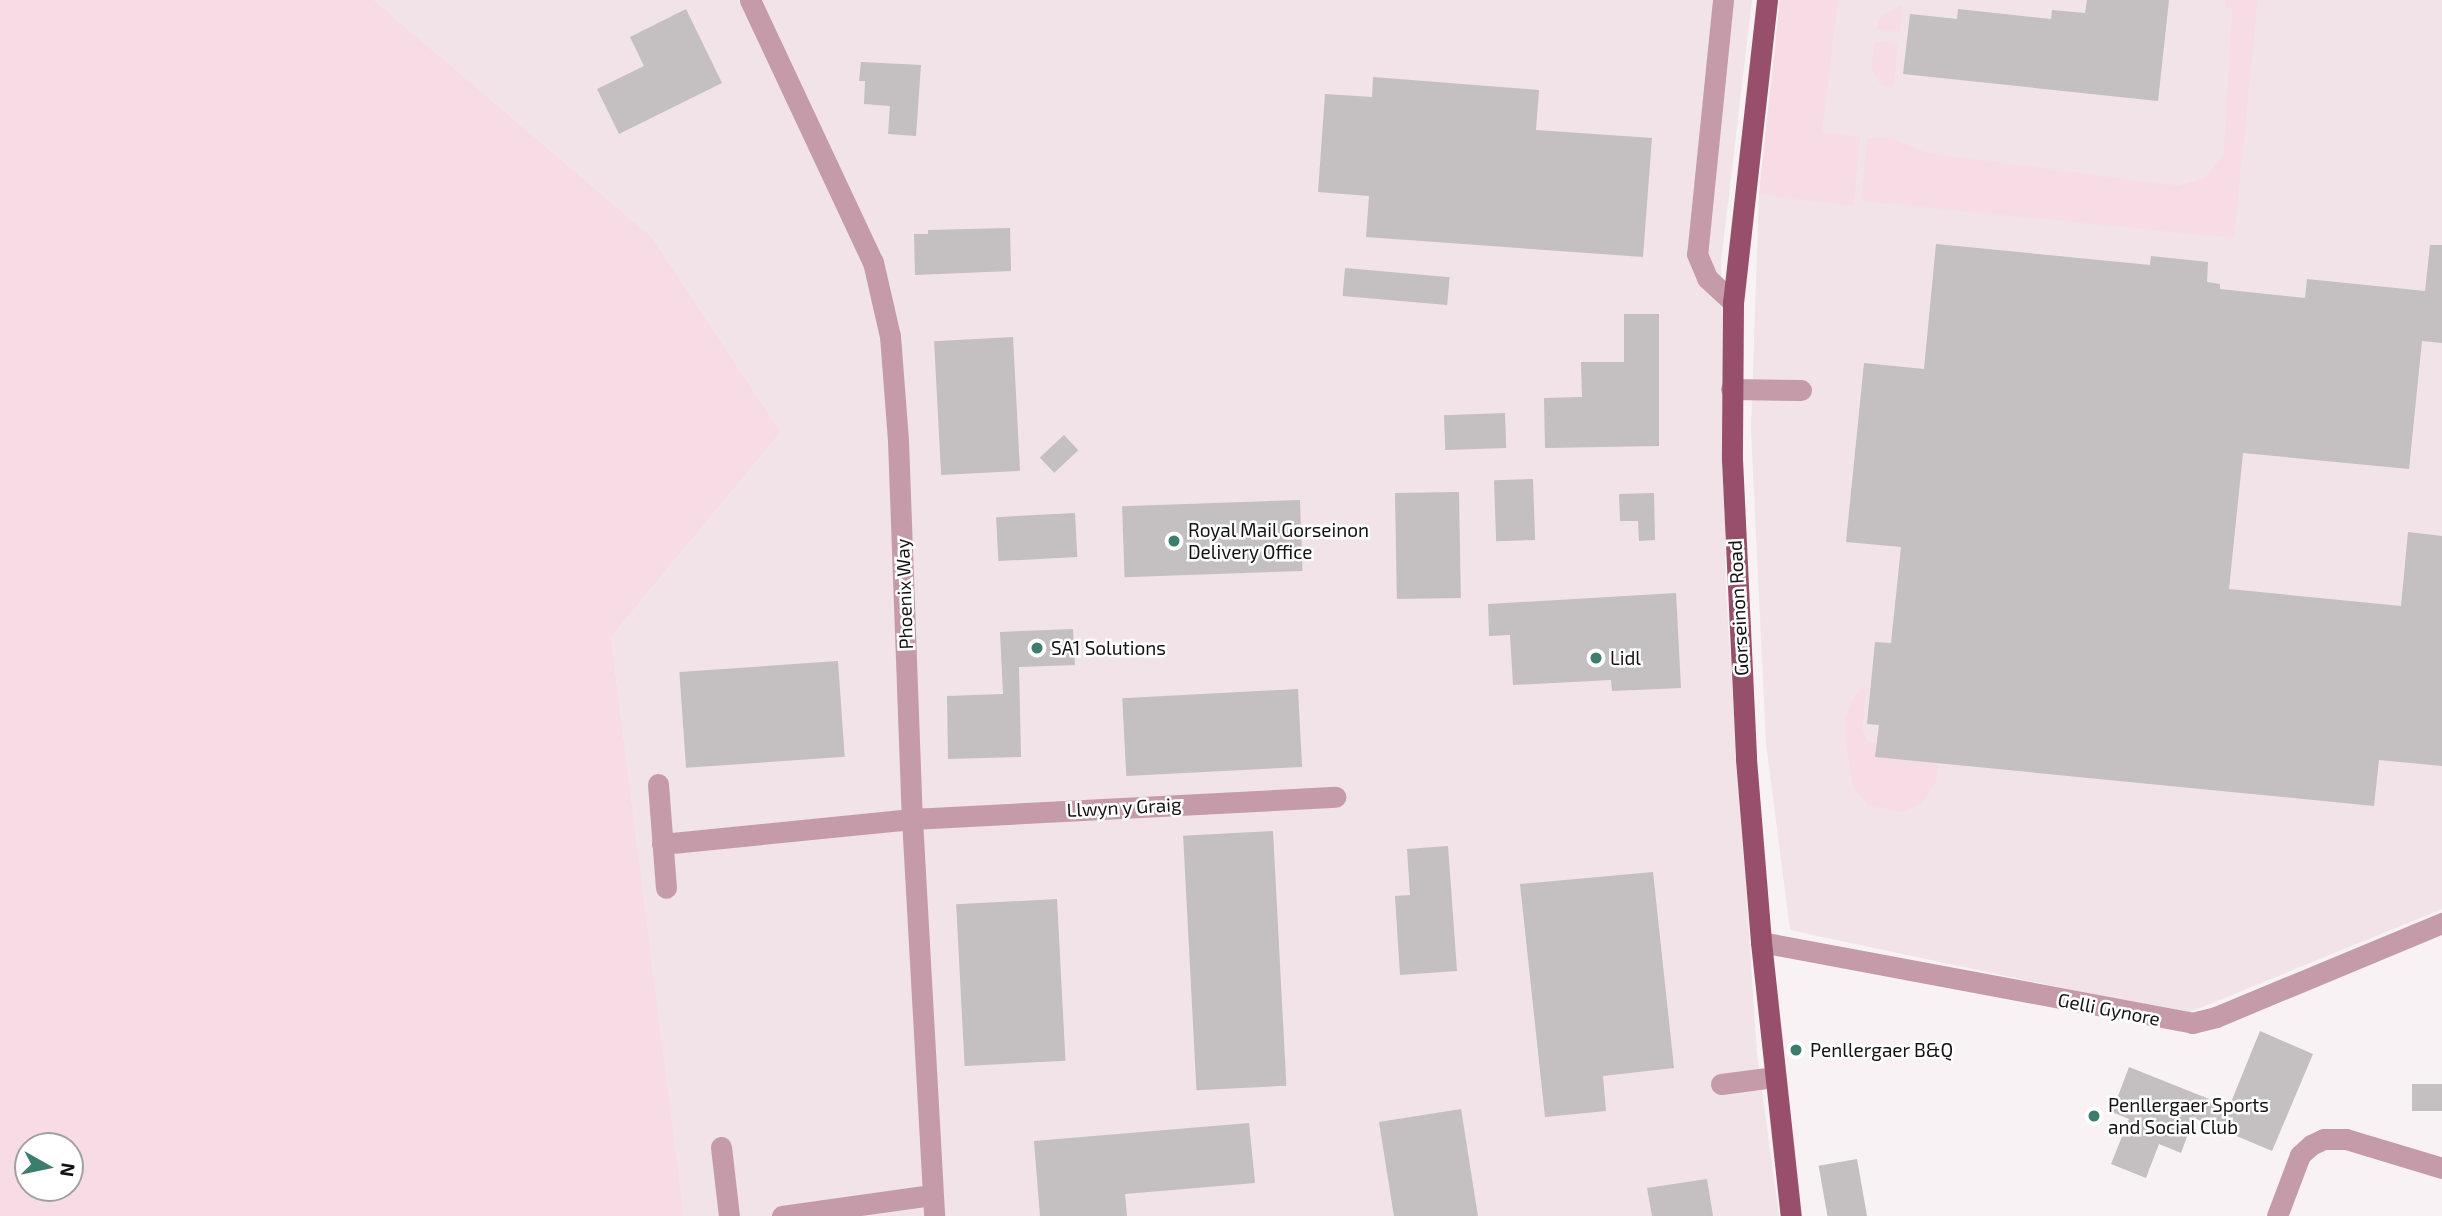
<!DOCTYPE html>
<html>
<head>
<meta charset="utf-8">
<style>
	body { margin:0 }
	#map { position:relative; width:2442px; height:1216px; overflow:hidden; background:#f8f2f4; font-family:"Exo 2",sans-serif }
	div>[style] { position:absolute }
	.built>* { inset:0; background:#f1e3e8 }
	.green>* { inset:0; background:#f8dce5 }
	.building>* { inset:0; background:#c4bfc1; transform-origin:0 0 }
	.street>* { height:21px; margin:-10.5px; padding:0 10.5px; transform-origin:10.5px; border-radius:10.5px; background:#c59baa }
	.primary>* { height:21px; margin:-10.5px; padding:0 10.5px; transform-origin:10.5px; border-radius:10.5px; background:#974f6c }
	.dots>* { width:19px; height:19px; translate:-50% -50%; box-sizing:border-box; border:4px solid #fff; border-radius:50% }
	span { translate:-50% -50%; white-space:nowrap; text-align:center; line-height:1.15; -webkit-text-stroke:5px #fff; paint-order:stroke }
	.poi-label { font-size:19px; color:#151414 }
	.left { translate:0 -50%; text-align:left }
	.street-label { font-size:19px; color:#151414 }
	.north { position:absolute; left:14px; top:1132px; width:70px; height:70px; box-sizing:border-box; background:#fff; border:2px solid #a1a1a1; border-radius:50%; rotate:99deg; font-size:19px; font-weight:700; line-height:28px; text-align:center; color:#151414 }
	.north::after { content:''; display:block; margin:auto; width:24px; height:32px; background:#3c7d6d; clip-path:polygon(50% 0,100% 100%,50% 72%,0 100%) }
</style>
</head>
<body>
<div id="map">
	<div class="built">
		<i style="clip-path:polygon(374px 0,1752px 0,1721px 262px,1726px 594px,1757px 1054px,1779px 1216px,684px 1216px,611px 637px,781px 432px,652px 237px)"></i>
		<i style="clip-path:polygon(1780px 0,2442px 0,2442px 909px,2185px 1014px,1790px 930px,1766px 743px,1751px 430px,1759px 194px)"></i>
	</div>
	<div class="green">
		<i style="clip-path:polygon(evenodd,0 0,374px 0,652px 237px,781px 432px,611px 637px,684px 1216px,0 1216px,0 0,28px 1146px,70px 1146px,70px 1188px,28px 1188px,28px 1146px)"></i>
		<i style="clip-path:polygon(1780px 0,1838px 0,1822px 133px,1860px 137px,1854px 206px,1759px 194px)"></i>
		<i style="clip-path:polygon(2225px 0,2258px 0,2234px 238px,1861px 201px,1867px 138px,1891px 138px,1927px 153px,2177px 186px,2205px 178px,2224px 154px,2232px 8px,2225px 7px)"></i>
		<i style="clip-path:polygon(1902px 5px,1900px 32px,1876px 30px,1881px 16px)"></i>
		<i style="clip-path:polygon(1875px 41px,1898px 43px,1893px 88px,1882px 85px,1876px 78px,1872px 66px)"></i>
		<i style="clip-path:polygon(1866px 686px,1862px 728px,1867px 740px,1877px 744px,1876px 757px,1938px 763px,1936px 783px,1922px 803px,1902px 812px,1868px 805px,1854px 790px,1845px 737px,1846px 716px,1855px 695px)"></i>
	</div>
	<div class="building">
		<i style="clip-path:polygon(2087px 0,2169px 0,2158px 101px,1903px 74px,1910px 14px,1957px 19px,1958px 9px,2051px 19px,2052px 10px,2085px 13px)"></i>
		<i style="clip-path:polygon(686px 9px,722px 83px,619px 134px,597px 89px,644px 66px,630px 37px)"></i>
		<i style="clip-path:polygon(861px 62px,921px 65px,916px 136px,888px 134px,890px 106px,864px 104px,865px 81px,859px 81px)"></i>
		<i style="clip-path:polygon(1373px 77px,1539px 90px,1536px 130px,1652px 138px,1643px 257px,1366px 237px,1369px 196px,1318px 192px,1325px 94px,1372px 97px)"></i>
		<i style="clip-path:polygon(1010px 228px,1011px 271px,915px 275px,914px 234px,928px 234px,928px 230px)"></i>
		<i style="clip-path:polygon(1936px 244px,2150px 265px,2151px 256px,2208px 262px,2207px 282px,2220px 284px,2220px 289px,2305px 298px,2307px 279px,2425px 291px,2430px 245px,2442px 245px,2442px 343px,2422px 341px,2409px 469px,2243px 453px,2229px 589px,2401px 606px,2408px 532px,2442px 536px,2442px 766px,2379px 760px,2374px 806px,1875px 757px,1879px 725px,1867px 724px,1875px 642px,1891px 643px,1901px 547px,1846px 542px,1864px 363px,1924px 369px)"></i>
		<i style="left:1345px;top:268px;width:105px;height:28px;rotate:5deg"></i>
		<i style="clip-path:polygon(1624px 314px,1659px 314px,1659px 446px,1545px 448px,1544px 398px,1582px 397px,1581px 362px,1624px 362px)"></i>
		<i style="left:1013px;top:337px;width:134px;height:79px;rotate:87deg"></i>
		<i style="left:1505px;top:413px;width:35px;height:61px;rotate:88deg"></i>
		<i style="left:1064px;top:435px;width:21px;height:33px;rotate:47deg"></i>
		<i style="left:1533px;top:479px;width:61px;height:39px;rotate:88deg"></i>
		<i style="left:1459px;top:492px;width:106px;height:64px;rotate:89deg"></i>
		<i style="clip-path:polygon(1654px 493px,1655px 540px,1639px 541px,1638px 521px,1620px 521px,1619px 494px)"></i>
		<i style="left:1300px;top:500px;width:71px;height:178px;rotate:88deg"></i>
		<i style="left:1075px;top:513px;width:44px;height:79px;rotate:87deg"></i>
		<i style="clip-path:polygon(1676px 593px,1681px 688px,1612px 691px,1611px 680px,1513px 685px,1510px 635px,1489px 636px,1488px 604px)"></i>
		<i style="clip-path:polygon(1073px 629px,1075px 665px,1019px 667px,1021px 757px,948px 759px,947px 696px,1003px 694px,1000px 632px)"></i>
		<i style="left:838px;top:661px;width:96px;height:159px;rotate:86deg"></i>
		<i style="left:1298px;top:689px;width:78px;height:176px;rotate:87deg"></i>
		<i style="left:1273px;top:831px;width:255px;height:90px;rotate:87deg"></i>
		<i style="clip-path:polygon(1448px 846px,1457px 971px,1400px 975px,1395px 896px,1410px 895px,1407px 849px)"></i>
		<i style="clip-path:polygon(1653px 872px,1674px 1068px,1603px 1076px,1606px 1111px,1545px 1117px,1520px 884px)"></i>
		<i style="left:1057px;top:899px;width:162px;height:101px;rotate:87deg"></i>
		<i style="clip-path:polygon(2260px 1031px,2313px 1054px,2272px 1151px,2194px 1118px,2181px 1153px,2159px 1144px,2146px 1178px,2111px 1164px,2129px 1119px,2112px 1112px,2129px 1067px,2229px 1107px)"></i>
		<i style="left:2442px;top:1084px;width:27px;height:30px;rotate:90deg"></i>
		<i style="left:1461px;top:1109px;width:108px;height:83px;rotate:81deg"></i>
		<i style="clip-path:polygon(1249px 1123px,1255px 1183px,1125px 1194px,1127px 1216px,1040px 1216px,1034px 1141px)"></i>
		<i style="left:1857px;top:1159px;width:58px;height:39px;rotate:80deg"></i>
		<i style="clip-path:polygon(1707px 1179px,1713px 1216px,1652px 1216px,1647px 1188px)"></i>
	</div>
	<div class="street">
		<i style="left:750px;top:0;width:289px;rotate:64.9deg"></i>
		<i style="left:873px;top:262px;width:76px;rotate:77.1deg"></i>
		<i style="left:890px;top:336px;width:105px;rotate:85.6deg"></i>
		<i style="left:898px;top:441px;width:378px;rotate:87.9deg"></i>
		<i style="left:912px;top:819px;width:398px;rotate:86.8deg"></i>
		<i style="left:1723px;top:0;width:255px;rotate:95.8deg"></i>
		<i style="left:1697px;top:254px;width:26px;rotate:67deg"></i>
		<i style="left:1707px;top:278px;width:35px;rotate:43deg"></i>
		<i style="left:1731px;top:389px;width:70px;rotate:0.8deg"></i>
		<i style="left:658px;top:784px;width:104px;rotate:85.6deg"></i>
		<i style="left:662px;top:844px;width:251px;rotate:-5.7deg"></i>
		<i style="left:912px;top:819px;width:424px;rotate:-3deg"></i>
		<i style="left:1761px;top:942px;width:439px;rotate:10.6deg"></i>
		<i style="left:2192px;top:1023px;width:25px;rotate:-14deg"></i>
		<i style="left:2216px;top:1017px;width:245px;rotate:-22.6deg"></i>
		<i style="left:1721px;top:1084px;width:53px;rotate:-7.5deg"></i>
		<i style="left:721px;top:1147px;width:69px;rotate:83.4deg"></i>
		<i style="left:782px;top:1216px;width:151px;rotate:-8deg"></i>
		<i style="left:2277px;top:1216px;width:65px;rotate:-69.3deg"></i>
		<i style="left:2300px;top:1155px;width:15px;rotate:-42deg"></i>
		<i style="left:2311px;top:1145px;width:14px;rotate:-25deg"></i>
		<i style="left:2324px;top:1139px;width:22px"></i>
		<i style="left:2346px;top:1139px;width:100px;rotate:16.8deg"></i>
	</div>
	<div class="primary">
		<i style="left:1767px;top:0;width:304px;rotate:96.4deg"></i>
		<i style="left:1733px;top:302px;width:157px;rotate:90.4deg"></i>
		<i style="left:1732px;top:459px;width:300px;rotate:87.3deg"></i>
		<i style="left:1746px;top:759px;width:184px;rotate:85.3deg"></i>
		<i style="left:1761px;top:942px;width:276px;rotate:83.8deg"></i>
	</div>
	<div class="dots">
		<i style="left:1174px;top:541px;background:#3c7d6d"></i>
		<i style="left:1037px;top:648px;background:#3c7d6d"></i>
		<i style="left:1596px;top:658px;background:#3c7d6d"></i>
		<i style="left:1796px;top:1050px;background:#3c7d6d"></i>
		<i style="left:2094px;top:1116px;background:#3c7d6d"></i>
	</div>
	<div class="poi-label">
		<span class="left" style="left:1188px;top:541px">Royal Mail Gorseinon<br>Delivery Office</span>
		<span class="left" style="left:1051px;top:648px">SA1 Solutions</span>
		<span class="left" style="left:1610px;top:658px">Lidl</span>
		<span class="left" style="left:1810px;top:1050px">Penllergaer B&amp;Q</span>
		<span class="left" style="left:2108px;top:1116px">Penllergaer Sports<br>and Social Club</span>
	</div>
	<div class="street-label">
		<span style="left:904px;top:594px;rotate:-92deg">Phoenix Way</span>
		<span style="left:1738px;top:608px;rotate:-93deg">Gorseinon Road</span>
		<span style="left:1124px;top:807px;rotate:-3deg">Llwyn y Graig</span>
		<span style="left:2109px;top:1009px;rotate:11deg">Gelli Gynore</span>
	</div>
	<div class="north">N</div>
</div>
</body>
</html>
